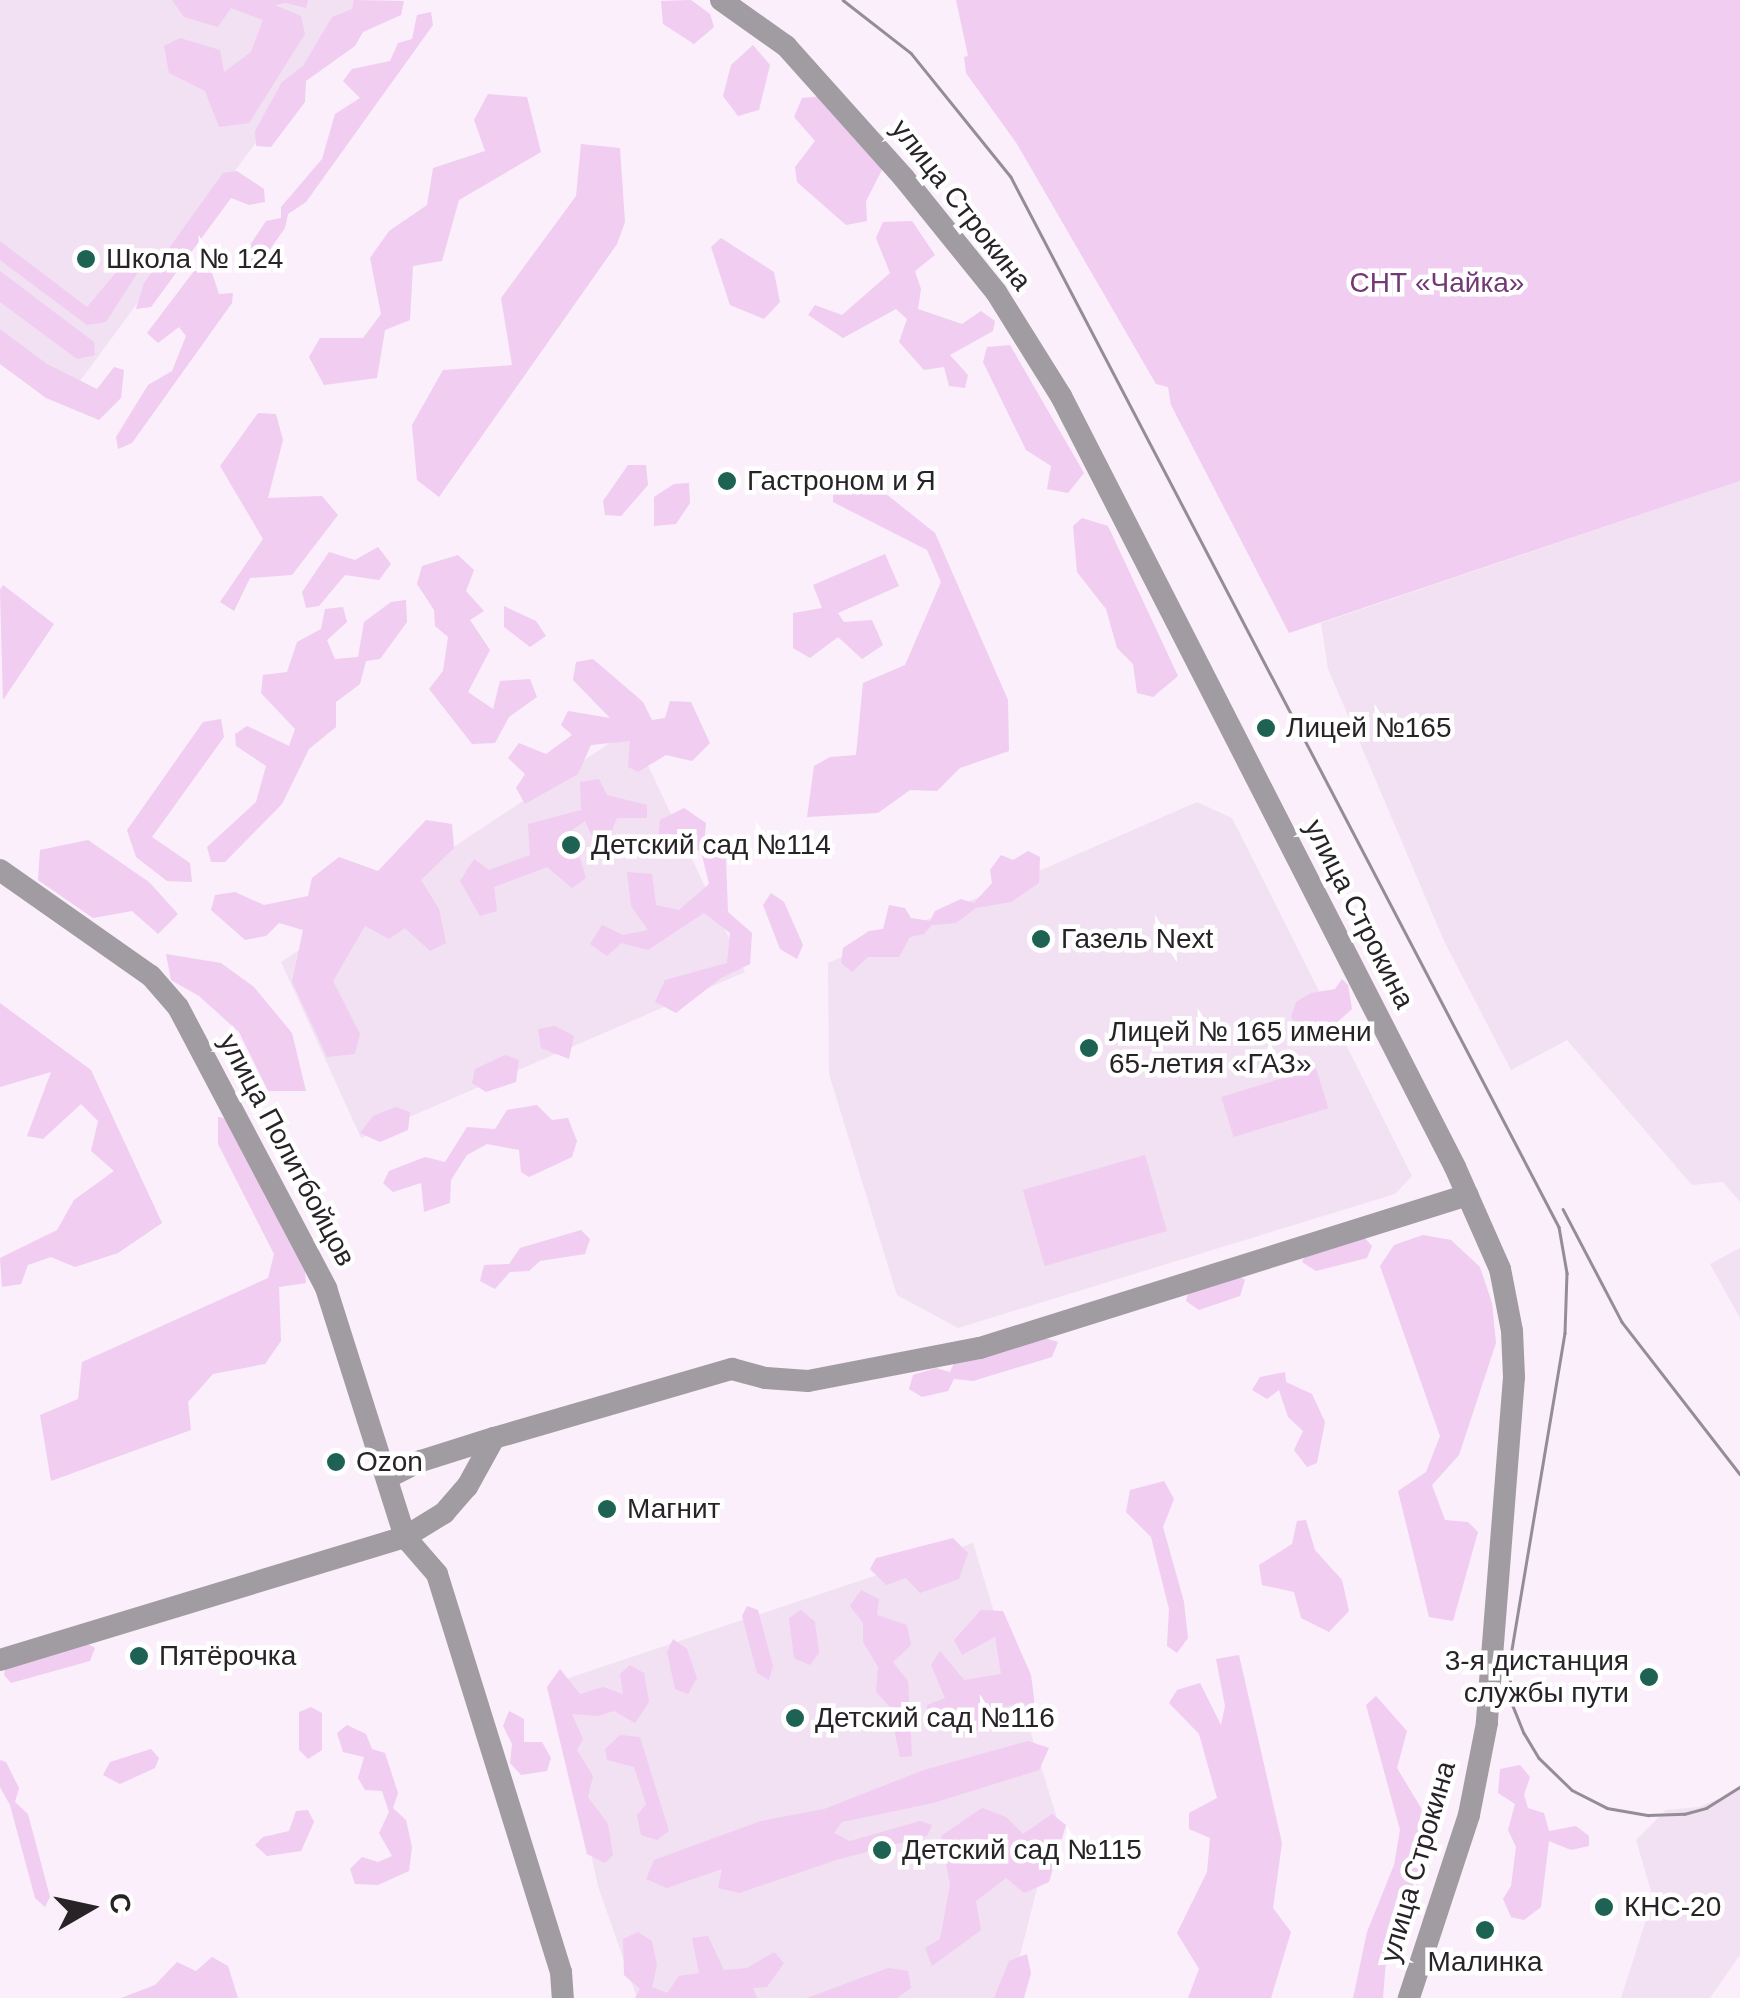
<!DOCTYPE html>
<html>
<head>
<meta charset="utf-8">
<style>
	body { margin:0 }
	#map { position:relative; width:1740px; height:1998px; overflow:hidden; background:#faeffa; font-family:Arial,sans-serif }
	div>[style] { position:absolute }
	.built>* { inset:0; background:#f2e1f2 }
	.green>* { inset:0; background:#f0cdf1; transform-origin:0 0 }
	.minor>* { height:22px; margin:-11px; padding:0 11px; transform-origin:11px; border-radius:11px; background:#a19ca1 }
	.tram>* { height:2.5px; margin:-1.25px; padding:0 1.25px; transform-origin:1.25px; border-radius:1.25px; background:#958d95 }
	.dots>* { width:28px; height:28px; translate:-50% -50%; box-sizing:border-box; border:5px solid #fff; border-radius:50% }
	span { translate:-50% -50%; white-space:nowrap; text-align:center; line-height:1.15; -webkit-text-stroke:9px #fff; paint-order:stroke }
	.street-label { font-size:28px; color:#272327 }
	.poi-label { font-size:28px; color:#272327 }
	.left { translate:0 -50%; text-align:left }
	.right { translate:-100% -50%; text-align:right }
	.park-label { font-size:28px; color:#723975 }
	.north { position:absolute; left:40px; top:1858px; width:100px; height:100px; -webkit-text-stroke:8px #fff; paint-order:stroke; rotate:81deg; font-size:28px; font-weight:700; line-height:40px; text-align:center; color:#272327 }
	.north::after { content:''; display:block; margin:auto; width:35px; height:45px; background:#272327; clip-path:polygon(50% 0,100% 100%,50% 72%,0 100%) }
</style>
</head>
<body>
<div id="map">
	<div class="built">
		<i style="clip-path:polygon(0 0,361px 0,63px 404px,0 357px)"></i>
		<i style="clip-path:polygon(1740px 481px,1740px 1202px,1723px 1182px,1692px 1185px,1567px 1040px,1511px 1070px,1444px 941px,1371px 769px,1328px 669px,1321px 623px)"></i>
		<i style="clip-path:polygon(631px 729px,745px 972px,361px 1138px,281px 962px)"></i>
		<i style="clip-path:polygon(1197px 802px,1232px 818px,1412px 1176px,1395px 1194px,958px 1328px,897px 1295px,829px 1074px,828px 963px)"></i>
		<i style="clip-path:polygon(1740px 1248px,1740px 1318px,1710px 1264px)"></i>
		<i style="clip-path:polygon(973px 1543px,1056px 1815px,1009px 1998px,637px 1998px,598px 1886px,554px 1683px)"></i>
		<i style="clip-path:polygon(1740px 1790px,1740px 1955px,1710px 1998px,1621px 1998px,1653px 1898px,1636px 1840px,1666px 1810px,1699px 1807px)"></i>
	</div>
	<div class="green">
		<i style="clip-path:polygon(172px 0,308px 0,306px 8px,286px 3px,275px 5px,301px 16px,305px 34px,249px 123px,219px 127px,205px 91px,169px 73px,164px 46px,180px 38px,220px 50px,224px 72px,251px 52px,263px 20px,231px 8px,218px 27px,184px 17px)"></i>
		<i style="clip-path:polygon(354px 0,404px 1px,401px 15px,363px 32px,355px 46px,306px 81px,305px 102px,271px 147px,256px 146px,255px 131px,282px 82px,303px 66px,332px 17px,352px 9px)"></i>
		<i style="clip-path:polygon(691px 0,710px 14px,714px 27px,694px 44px,663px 24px,661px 1px)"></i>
		<i style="clip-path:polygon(956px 0,1740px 0,1740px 481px,1289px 633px,1171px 405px,1168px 387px,1156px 384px,1017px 144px,966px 73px,964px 57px,968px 56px)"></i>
		<i style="clip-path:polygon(431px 12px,433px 25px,306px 202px,288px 214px,285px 228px,261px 262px,250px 265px,246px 251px,266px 221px,281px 218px,281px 207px,322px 159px,335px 114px,360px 98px,343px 81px,352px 69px,390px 61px,398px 43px,412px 39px,417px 15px)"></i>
		<i style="clip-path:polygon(753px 45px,770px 65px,759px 110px,738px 116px,723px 96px,731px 65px)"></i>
		<i style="clip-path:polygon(488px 94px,527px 97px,541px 152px,459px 200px,442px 261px,413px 266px,410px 320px,385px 330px,377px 378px,324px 385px,309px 357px,320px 338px,363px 338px,381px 314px,370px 258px,389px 231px,427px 205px,433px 168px,485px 151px,474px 120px)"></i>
		<i style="clip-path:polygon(824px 96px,884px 166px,866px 201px,867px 221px,846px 225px,797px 182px,795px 167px,815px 141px,794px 117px,802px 98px)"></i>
		<i style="clip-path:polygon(581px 144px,620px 148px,625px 222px,617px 244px,439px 497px,417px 480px,412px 425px,443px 370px,512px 365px,501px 298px,576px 196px)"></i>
		<i style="clip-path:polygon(237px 171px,264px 189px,265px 202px,249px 205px,231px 198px,151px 307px,136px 309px,144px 283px,223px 173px)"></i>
		<i style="clip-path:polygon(912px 221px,935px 255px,915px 271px,921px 289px,918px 309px,962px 324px,981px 311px,995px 321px,993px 331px,950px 355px,968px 375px,965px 388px,949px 386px,944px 367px,924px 370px,899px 342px,907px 319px,896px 309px,843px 338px,808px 315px,815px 305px,842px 315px,890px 273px,876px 238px,883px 222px)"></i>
		<i style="clip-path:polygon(721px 238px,774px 272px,780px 302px,764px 319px,730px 305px,711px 247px)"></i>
		<i style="clip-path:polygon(0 241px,87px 307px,125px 262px,138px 260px,140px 269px,106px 322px,87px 325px,0 260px)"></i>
		<i style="clip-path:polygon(0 271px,94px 342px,95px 355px,77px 359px,0 302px)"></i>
		<i style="clip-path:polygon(194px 271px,212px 273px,219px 294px,233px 293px,232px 303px,132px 443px,118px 449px,116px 437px,148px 385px,172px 371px,186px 336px,179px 327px,158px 343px,147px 333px)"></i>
		<i style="clip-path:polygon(0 329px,47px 364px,97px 389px,114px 367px,124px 370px,121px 398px,99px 420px,46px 398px,0 364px)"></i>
		<i style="clip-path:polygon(1010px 345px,1084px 473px,1068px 493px,1047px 489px,1051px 466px,1026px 450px,983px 362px,987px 347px)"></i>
		<i style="clip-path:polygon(258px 413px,276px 414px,283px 440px,268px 498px,322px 496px,338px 515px,292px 575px,250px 578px,234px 611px,220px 602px,263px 539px,220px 466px)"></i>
		<i style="clip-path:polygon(628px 465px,646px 465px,648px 485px,621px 516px,605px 515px,603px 501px)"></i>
		<i style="clip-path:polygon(833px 475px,871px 482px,935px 533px,1008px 700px,1009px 751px,960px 768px,937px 791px,910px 790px,878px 813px,807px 817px,814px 766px,830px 757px,856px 755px,863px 683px,905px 665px,941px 582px,927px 550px,833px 502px)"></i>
		<i style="clip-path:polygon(689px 483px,690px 503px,676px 524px,654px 526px,654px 497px,674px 484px)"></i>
		<i style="clip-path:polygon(1082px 518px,1108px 526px,1178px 676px,1153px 697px,1137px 693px,1133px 664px,1117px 648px,1106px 609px,1077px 572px,1073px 526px)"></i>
		<i style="clip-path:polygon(378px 547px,391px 564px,379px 580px,345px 575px,319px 606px,306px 608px,302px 592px,329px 552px,355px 560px)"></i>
		<i style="clip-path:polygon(885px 554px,899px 586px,838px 613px,844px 622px,872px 620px,883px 645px,862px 659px,838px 637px,810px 658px,793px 648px,793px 613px,822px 608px,813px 585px)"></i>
		<i style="clip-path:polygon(458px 555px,474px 570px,466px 591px,484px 611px,470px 620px,490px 650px,468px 692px,493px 709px,500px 681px,530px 679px,537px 697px,509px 717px,495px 743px,472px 744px,429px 689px,443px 671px,448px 637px,435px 626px,434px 610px,417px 584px,422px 566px)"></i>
		<i style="clip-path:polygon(3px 585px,54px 624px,3px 700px,0 590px)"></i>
		<i style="clip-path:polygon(406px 600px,407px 622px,380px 659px,366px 661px,360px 684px,336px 702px,336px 727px,309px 749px,282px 804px,225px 862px,211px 862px,207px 847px,256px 802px,266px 766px,236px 746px,235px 734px,247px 726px,289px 746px,295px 729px,261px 693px,263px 675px,287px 672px,297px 642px,321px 629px,325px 609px,343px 607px,347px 622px,327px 640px,335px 659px,358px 657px,364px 622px,391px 602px)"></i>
		<i style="clip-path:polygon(504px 606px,536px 621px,546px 636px,530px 647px,504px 627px)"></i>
		<i style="clip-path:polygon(593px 659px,643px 702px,652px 720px,665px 718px,670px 701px,691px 702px,710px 743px,692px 761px,666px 755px,638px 772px,628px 767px,630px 741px,591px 745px,578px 774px,525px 804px,516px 788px,525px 774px,508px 758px,519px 743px,546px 754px,572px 735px,561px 725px,568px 711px,610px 718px,573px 680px,576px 662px)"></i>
		<i style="clip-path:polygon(221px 719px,224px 737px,152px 837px,190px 863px,192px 882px,167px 881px,136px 857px,127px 830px,203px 722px)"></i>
		<i style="clip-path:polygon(599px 779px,607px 795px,647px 805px,647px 818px,617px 818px,609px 838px,641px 841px,637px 848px,619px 850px,593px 838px,585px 821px,561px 838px,579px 855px,586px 878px,572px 888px,547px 867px,494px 887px,497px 911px,480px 916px,460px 881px,474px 859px,489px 870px,530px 855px,528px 824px,581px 810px,580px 782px)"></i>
		<i style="clip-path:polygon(684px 808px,706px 823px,704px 843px,726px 859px,728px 912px,752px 933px,750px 964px,721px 978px,676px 1013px,655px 1002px,665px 980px,727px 963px,730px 933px,704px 913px,648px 950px,621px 943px,607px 956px,590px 944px,602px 925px,623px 935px,648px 930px,631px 906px,627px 872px,652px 874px,656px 905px,679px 910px,709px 884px,701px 851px,658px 840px,660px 820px)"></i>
		<i style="clip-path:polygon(426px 820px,452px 824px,454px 848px,421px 880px,439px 909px,446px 943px,430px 951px,405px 928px,389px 939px,365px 926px,333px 981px,360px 1034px,355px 1054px,327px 1057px,292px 982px,303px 930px,279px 923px,266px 936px,245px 940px,211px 910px,215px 895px,235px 892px,264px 905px,308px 896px,312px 878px,339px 857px,378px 871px)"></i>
		<i style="clip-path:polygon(88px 840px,149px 882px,178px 914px,158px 934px,132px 911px,93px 918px,38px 880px,40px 850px)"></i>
		<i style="clip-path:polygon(1028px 851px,1040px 857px,1039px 883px,1011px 902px,976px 908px,956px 923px,932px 925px,924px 934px,910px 937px,899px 957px,868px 957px,852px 972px,841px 963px,843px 948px,869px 931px,883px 929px,889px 905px,905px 908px,911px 918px,930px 921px,935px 911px,961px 899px,974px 903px,992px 883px,990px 870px,1001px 855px,1013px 860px)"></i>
		<i style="clip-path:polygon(771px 893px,784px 902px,803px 945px,797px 959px,780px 949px,763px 905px)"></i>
		<i style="clip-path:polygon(166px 954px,221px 963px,254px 987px,292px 1033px,306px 1091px,268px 1091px,239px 1032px,199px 996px,171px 980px)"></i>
		<i style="clip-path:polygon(1342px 979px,1348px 985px,1352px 1009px,1325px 1033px,1302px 1033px,1291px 1017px,1296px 1002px,1311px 993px,1335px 989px)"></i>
		<i style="clip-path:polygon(0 1003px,91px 1070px,162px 1223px,118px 1253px,75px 1267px,51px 1257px,28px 1265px,21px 1284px,2px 1287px,0 1258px,57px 1230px,74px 1200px,114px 1171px,91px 1151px,98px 1121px,81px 1104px,43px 1139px,27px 1136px,51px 1072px,0 1087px)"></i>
		<i style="clip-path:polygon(555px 1026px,574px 1036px,569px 1059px,541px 1048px,538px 1029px)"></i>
		<i style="clip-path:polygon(505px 1055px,519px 1060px,516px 1082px,486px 1092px,472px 1083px,475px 1069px)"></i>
		<i style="left:1316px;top:1068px;width:42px;height:99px;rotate:73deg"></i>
		<i style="clip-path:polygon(537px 1105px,552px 1120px,568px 1118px,577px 1141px,572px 1157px,529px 1177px,521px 1172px,519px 1150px,487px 1144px,467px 1155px,451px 1180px,450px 1203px,424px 1212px,421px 1183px,393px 1192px,383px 1183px,389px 1171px,425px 1157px,445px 1162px,467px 1127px,495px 1129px,507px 1110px)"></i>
		<i style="clip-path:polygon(396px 1107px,410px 1112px,408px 1130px,380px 1142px,360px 1133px,373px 1116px)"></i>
		<i style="clip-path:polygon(218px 1117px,249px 1122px,304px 1260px,306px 1283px,279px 1287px,281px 1341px,265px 1364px,213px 1374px,188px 1402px,191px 1430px,51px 1481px,40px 1415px,78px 1399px,82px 1362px,268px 1278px,274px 1254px,218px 1144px)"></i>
		<i style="left:1145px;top:1155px;width:79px;height:127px;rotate:74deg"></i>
		<i style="clip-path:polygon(581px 1230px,590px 1239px,585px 1254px,540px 1261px,529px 1271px,510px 1272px,495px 1289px,480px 1281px,484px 1265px,509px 1264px,520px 1248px)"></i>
		<i style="clip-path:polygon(1423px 1235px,1451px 1240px,1480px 1267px,1492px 1303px,1496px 1343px,1459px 1455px,1432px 1485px,1445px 1520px,1468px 1522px,1478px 1532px,1453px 1621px,1429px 1617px,1398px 1491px,1426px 1472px,1440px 1436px,1380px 1266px,1394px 1245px)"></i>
		<i style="clip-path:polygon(1363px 1236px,1372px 1246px,1367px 1258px,1316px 1271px,1302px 1262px,1307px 1252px)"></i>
		<i style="clip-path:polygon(1233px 1272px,1245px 1280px,1240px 1296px,1199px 1310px,1186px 1301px,1190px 1287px)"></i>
		<i style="clip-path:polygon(1038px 1336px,1058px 1342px,1052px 1357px,973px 1381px,954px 1379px,948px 1391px,922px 1397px,909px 1389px,913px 1375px,936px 1368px,950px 1372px,954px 1363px)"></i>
		<i style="clip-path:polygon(1285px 1372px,1286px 1382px,1312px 1394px,1325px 1422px,1317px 1463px,1307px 1467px,1294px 1450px,1303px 1431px,1288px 1417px,1279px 1390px,1267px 1399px,1252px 1390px,1260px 1377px)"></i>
		<i style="clip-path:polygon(1164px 1481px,1174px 1499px,1163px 1527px,1184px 1602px,1188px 1638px,1177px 1653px,1167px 1646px,1169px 1609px,1151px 1537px,1126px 1512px,1130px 1490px)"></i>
		<i style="clip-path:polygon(1306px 1520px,1315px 1550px,1342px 1580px,1349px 1611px,1329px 1632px,1301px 1618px,1294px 1592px,1262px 1585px,1259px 1565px,1292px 1544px,1297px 1521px)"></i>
		<i style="clip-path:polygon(953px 1538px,968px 1553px,959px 1579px,920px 1593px,906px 1578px,886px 1585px,870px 1569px,876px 1558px)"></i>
		<i style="clip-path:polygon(861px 1590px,879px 1599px,877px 1615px,907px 1625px,911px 1645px,893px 1662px,908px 1681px,912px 1756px,900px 1757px,889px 1706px,876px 1692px,878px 1667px,863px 1642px,863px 1623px,850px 1606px)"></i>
		<i style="clip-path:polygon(747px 1606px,758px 1610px,773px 1666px,769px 1680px,757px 1673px,742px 1616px)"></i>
		<i style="clip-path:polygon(801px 1610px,815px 1622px,819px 1653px,810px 1665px,794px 1658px,789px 1618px)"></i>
		<i style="clip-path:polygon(981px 1610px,1003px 1611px,1031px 1675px,1036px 1714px,1025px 1727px,1012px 1705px,985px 1711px,980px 1730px,962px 1733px,928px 1721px,927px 1705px,945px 1698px,931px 1665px,940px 1651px,964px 1680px,1001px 1674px,995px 1637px,962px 1655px,954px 1640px)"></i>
		<i style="clip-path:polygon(673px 1639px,687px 1649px,697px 1678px,688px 1694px,675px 1689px,667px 1652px)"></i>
		<i style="clip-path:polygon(86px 1643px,95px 1648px,90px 1661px,11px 1683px,4px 1675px,6px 1666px)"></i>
		<i style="clip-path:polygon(1239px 1655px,1282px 1843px,1273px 1908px,1291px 1932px,1271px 1998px,1188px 1998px,1199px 1969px,1177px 1933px,1207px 1872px,1210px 1838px,1189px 1829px,1189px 1813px,1217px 1798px,1199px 1734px,1169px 1703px,1177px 1690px,1200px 1683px,1221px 1725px,1225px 1706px,1216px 1659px)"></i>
		<i style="clip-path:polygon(630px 1665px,644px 1673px,649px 1702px,635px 1723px,614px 1711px,598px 1716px,572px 1714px,583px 1739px,577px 1750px,593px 1776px,588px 1797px,608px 1824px,613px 1855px,605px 1863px,587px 1854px,547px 1687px,560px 1669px,580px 1694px,603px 1687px,623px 1694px,620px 1674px)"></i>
		<i style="clip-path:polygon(1376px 1696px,1407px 1731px,1397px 1768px,1424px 1813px,1419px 1882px,1387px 1947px,1383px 1998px,1353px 1998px,1367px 1932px,1394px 1865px,1400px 1830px,1366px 1705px)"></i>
		<i style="clip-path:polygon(311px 1707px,322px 1713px,322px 1750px,308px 1759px,299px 1750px,299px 1712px)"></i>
		<i style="clip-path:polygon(509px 1711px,524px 1719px,524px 1742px,542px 1742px,551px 1758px,547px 1771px,521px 1775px,510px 1763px,512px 1744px,503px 1726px)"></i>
		<i style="clip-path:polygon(347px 1725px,366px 1734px,372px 1749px,385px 1753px,398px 1793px,393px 1808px,406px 1820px,412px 1847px,409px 1871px,378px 1885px,355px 1884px,350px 1869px,362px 1857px,378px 1862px,392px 1856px,379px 1833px,389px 1812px,382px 1791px,365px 1790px,358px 1778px,364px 1757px,343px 1752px,337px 1733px)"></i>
		<i style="clip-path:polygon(620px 1735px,640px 1737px,669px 1831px,657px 1840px,641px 1835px,637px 1815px,646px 1804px,634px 1767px,607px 1760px,605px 1749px)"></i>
		<i style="clip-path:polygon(1028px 1741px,1049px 1748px,1039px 1770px,933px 1803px,842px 1822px,834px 1833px,850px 1841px,920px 1821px,932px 1825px,927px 1836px,836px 1860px,739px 1893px,718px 1888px,722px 1869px,667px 1888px,646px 1879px,654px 1860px,761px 1821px,824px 1809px,924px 1770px)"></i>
		<i style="clip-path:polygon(151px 1749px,159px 1758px,155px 1768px,120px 1784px,103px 1775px,110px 1762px)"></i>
		<i style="clip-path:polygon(0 1760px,6px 1762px,19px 1788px,15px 1802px,28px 1814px,50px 1897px,45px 1907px,35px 1898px,10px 1805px,0 1787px)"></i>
		<i style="clip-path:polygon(1520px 1765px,1530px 1777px,1524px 1795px,1528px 1808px,1544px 1813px,1549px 1831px,1576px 1826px,1589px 1836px,1589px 1846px,1571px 1850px,1549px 1841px,1541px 1907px,1524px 1920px,1511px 1917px,1503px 1899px,1511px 1886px,1516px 1847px,1508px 1830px,1515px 1804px,1498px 1793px,1500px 1769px)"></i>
		<i style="clip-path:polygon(982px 1808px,1006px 1817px,1023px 1834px,1052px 1814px,1066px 1825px,1049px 1882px,1024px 1893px,1006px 1878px,976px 1901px,981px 1930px,932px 1966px,925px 1948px,940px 1939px,950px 1885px,941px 1836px)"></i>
		<i style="clip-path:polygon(308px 1810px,314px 1822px,301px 1851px,267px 1856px,255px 1845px,263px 1837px,289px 1831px,296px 1811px)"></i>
		<i style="clip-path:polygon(638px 1932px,652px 1941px,657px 1965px,652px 1987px,667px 1993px,679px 1976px,699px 1973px,692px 1938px,708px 1936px,724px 1970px,747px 1968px,774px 1952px,784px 1963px,767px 1987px,753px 1988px,757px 1998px,635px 1998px,640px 1989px,624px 1975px,623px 1939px)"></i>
		<i style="clip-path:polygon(1027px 1954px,1031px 1973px,1024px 1998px,994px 1998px,1009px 1961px)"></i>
		<i style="clip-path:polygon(212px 1957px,228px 1966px,238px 1998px,121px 1998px,155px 1985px,177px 1962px,196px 1971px)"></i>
		<i style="clip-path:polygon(888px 1968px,908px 1971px,911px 1988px,897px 1998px,807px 1998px)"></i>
	</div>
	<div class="minor">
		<i style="left:721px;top:0;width:80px;rotate:35.3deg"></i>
		<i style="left:786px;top:46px;width:177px;rotate:48.2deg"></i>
		<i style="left:904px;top:178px;width:146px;rotate:51.1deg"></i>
		<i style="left:996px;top:292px;width:123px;rotate:58deg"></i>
		<i style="left:1061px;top:396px;width:866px;rotate:62.93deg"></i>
		<i style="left:1455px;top:1167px;width:111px;rotate:66.2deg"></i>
		<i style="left:1500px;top:1269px;width:63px;rotate:79deg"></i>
		<i style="left:1512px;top:1331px;width:46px;rotate:87.5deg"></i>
		<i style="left:1514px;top:1377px;width:347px;rotate:94.5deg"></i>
		<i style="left:1487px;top:1723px;width:94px;rotate:101.1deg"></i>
		<i style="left:1469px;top:1815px;width:193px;rotate:108.2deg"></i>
		<i style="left:0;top:870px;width:184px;rotate:35.1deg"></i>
		<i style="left:151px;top:976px;width:41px;rotate:48.9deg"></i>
		<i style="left:178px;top:1007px;width:318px;rotate:62.2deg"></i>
		<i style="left:326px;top:1288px;width:261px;rotate:72.4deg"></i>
		<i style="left:405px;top:1537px;width:49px;rotate:49.1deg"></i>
		<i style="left:437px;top:1574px;width:417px;rotate:72.7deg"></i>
		<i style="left:561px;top:1972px;width:26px;rotate:86deg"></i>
		<i style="left:387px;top:1478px;width:38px;rotate:-27deg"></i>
		<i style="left:421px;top:1461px;width:77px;rotate:-17.5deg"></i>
		<i style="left:494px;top:1438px;width:248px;rotate:-16.2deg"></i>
		<i style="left:732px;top:1369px;width:35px;rotate:15deg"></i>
		<i style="left:766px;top:1378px;width:42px;rotate:4.1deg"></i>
		<i style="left:808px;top:1381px;width:175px;rotate:-10.9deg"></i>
		<i style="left:980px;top:1348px;width:511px;rotate:-17.41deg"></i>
		<i style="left:0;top:1660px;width:423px;rotate:-16.9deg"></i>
		<i style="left:405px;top:1537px;width:46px;rotate:-31.6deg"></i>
		<i style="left:444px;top:1513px;width:35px;rotate:-49deg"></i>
		<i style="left:467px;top:1487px;width:56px;rotate:-61.1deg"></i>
	</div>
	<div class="tram">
		<i style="left:843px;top:0;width:86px;rotate:37.9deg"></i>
		<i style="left:911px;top:53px;width:159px;rotate:51.1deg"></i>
		<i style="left:1011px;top:177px;width:1184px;rotate:62.44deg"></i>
		<i style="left:1559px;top:1227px;width:47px;rotate:80.1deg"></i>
		<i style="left:1567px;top:1273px;width:60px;rotate:91.9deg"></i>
		<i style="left:1565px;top:1333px;width:339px;rotate:99.5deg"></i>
		<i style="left:1509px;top:1667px;width:39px;rotate:84deg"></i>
		<i style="left:1513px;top:1706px;width:29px;rotate:68deg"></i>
		<i style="left:1524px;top:1733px;width:29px;rotate:59deg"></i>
		<i style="left:1539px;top:1758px;width:46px;rotate:44.1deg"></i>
		<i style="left:1572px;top:1790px;width:39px;rotate:27deg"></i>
		<i style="left:1607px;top:1808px;width:42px;rotate:9.7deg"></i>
		<i style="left:1648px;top:1815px;width:36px;rotate:-2deg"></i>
		<i style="left:1684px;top:1814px;width:23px;rotate:-15deg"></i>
		<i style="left:1706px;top:1808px;width:40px;rotate:-32deg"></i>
		<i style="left:1563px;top:1209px;width:127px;rotate:62.4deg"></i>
		<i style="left:1622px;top:1322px;width:192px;rotate:52.2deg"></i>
	</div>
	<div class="dots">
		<i style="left:86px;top:259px;background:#1e6254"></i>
		<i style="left:727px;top:481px;background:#1e6254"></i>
		<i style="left:1266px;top:728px;background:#1e6254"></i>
		<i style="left:571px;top:845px;background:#1e6254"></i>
		<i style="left:1041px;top:939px;background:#1e6254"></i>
		<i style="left:1089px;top:1048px;background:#1e6254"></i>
		<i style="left:336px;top:1462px;background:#1e6254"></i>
		<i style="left:607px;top:1509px;background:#1e6254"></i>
		<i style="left:139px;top:1656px;background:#1e6254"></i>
		<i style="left:1649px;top:1677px;background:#1e6254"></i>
		<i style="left:795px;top:1718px;background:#1e6254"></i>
		<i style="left:882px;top:1850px;background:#1e6254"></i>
		<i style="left:1604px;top:1907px;background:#1e6254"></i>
		<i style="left:1485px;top:1930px;background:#1e6254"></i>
	</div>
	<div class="street-label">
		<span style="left:961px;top:205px;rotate:52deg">улица Строкина</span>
		<span style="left:1359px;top:914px;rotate:63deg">улица Строкина</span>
		<span style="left:287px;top:1150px;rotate:62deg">улица Политбойцов</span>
		<span style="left:1418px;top:1862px;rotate:-74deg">улица Строкина</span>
	</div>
	<div class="poi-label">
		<span class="left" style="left:106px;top:259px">Школа № 124</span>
		<span class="left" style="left:747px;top:481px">Гастроном и Я</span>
		<span class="left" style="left:1286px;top:728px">Лицей №165</span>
		<span class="left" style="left:591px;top:845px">Детский сад №114</span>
		<span class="left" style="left:1061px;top:939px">Газель Next</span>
		<span class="left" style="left:1109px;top:1048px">Лицей № 165 имени<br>65-летия «ГАЗ»</span>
		<span class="left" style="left:356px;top:1462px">Ozon</span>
		<span class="left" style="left:627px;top:1509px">Магнит</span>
		<span class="left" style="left:159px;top:1656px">Пятёрочка</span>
		<span class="right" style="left:1629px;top:1677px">3-я дистанция<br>службы пути</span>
		<span class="left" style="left:815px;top:1718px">Детский сад №116</span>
		<span class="left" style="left:902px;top:1850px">Детский сад №115</span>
		<span class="left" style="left:1624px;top:1907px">КНС-20</span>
		<span style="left:1485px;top:1962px">Малинка</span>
	</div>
	<div class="park-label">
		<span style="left:1437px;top:283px">СНТ «Чайка»</span>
	</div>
	<div class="north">С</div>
</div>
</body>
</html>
